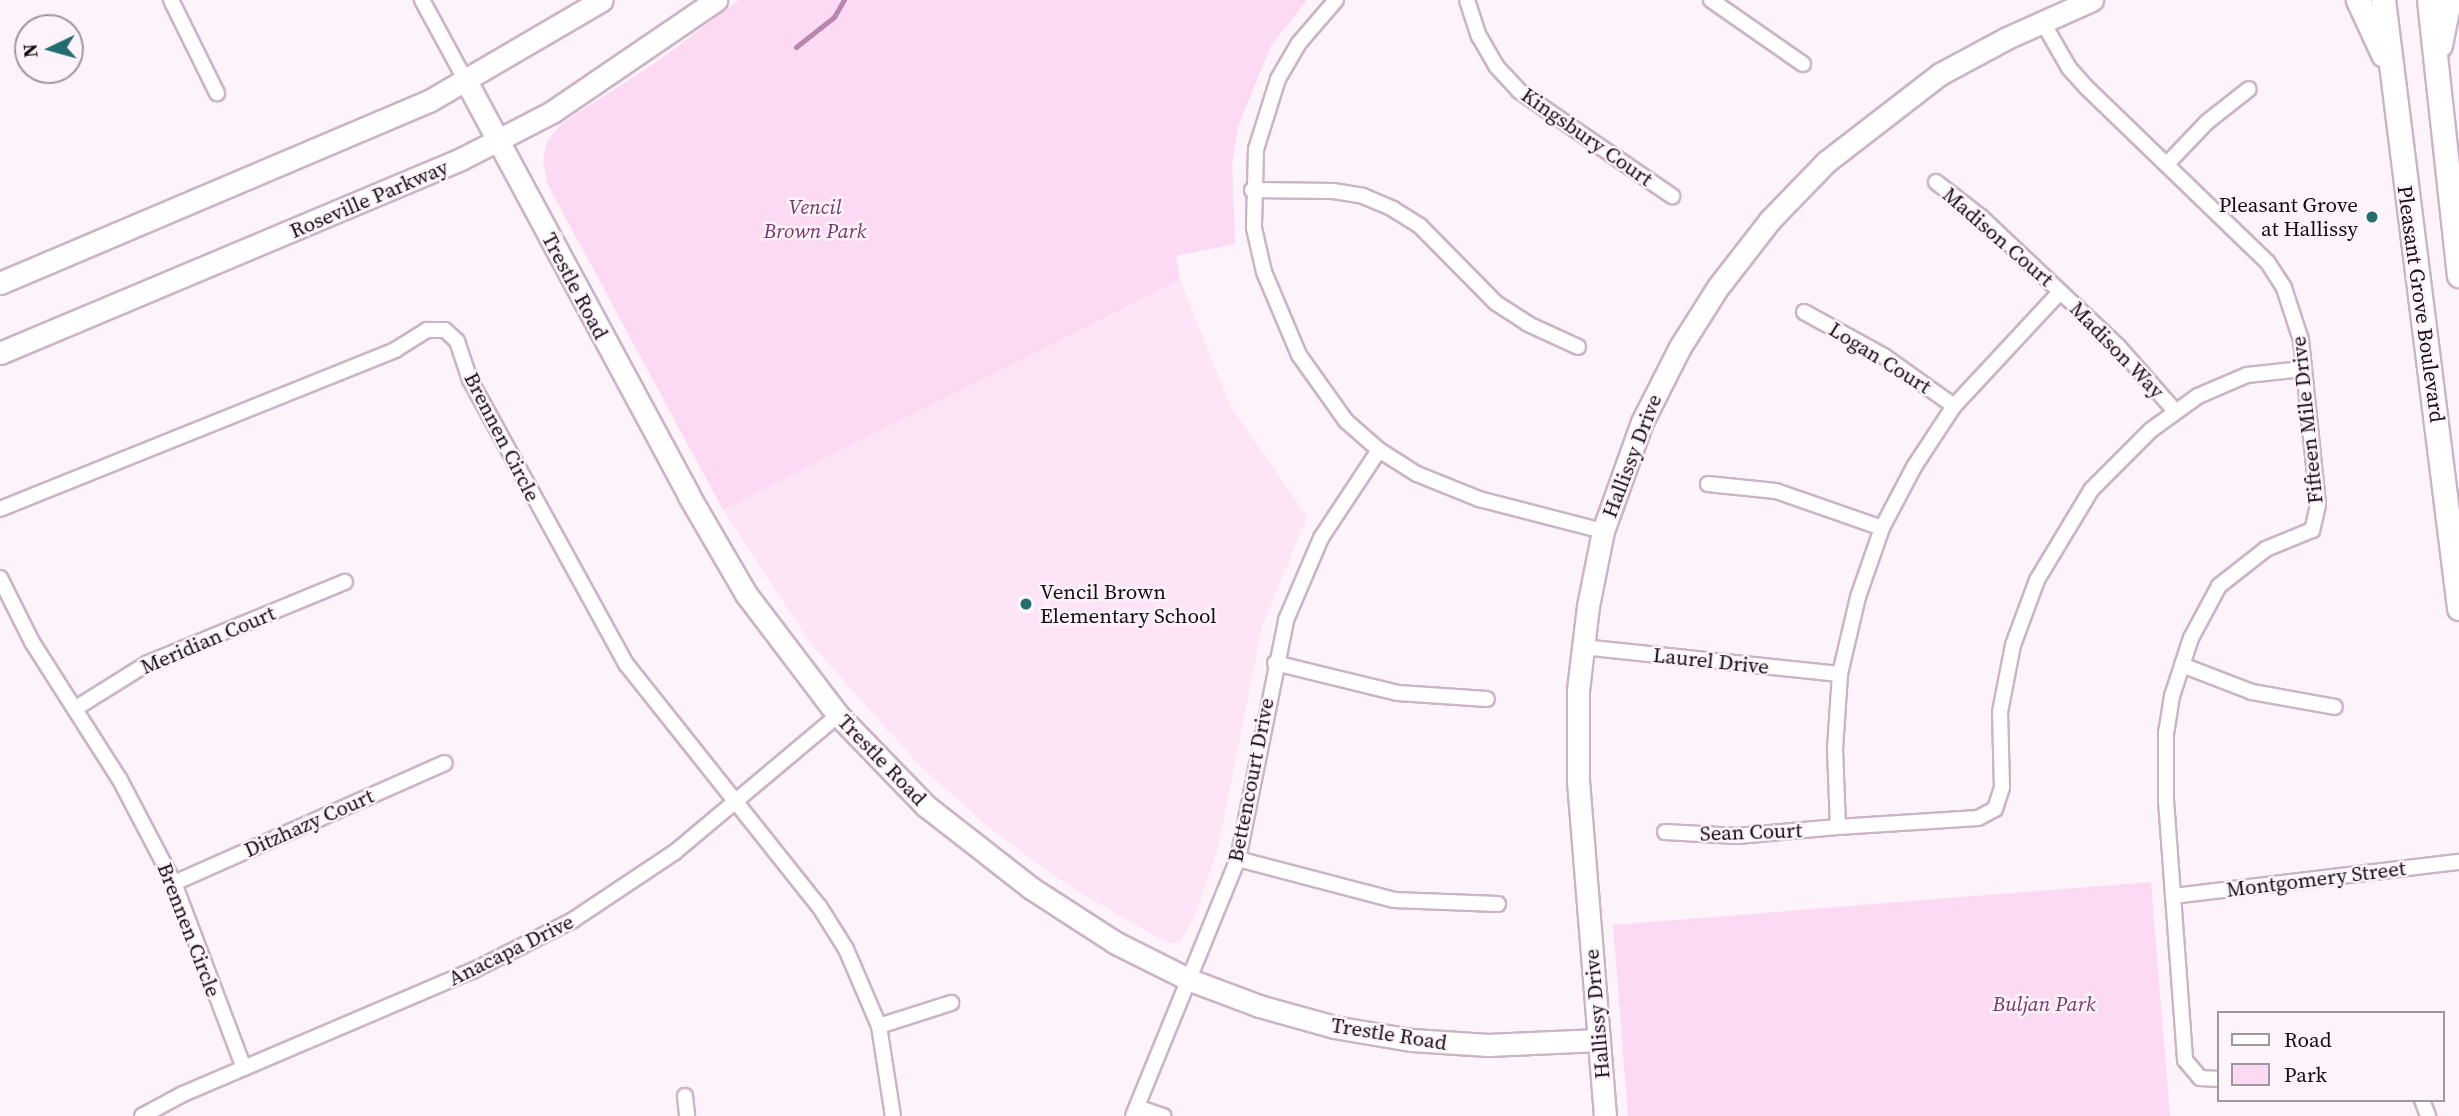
<!DOCTYPE html>
<html>
<head>
<meta charset="utf-8">
<style>
	body { margin:0 }
	#map { position:relative; width:2459px; height:1116px; overflow:hidden; background:#fdf3fa; font-family:"Source Serif 4",serif }
	div>[style] { position:absolute }
	.built>* { inset:0; background:#fde5f7 }
	.green>* { inset:0; background:#fcdaf4 }
	.stream>* { height:5px; margin:-2.5px; padding:0 2.5px; transform-origin:2.5px; border-radius:2.5px; background:#b886ae }
	.roads { filter:drop-shadow(2px 0 #cbb4c5) drop-shadow(-2px 0 #cbb4c5) drop-shadow(0 2px #cbb4c5) drop-shadow(0 -2px #cbb4c5) }
	.street>* { height:14px; margin:-7px; padding:0 7px; transform-origin:7px; border-radius:7px; background:#fff }
	.secondary>* { height:21px; margin:-10.5px; padding:0 10.5px; transform-origin:10.5px; border-radius:10.5px; background:#fff }
	.primary>* { height:23px; margin:-11.5px; padding:0 11.5px; transform-origin:11.5px; border-radius:11.5px; background:#fff }
	.dots>* { width:19px; height:19px; translate:-50% -50%; box-sizing:border-box; border:4px solid #fdf3fa; border-radius:50% }
	span { translate:-50% -50%; white-space:nowrap; text-align:center; line-height:1.15; -webkit-text-stroke:5px #fdf3fa; paint-order:stroke }
	.street-label { font-size:21px; color:#150d13 }
	.poi-label { font-size:21px; color:#150d13 }
	.right { translate:-100% -50%; text-align:right }
	.left { translate:0 -50%; text-align:left }
	.park-label { font-size:21px; color:#77396c; font-style:italic }
	.legend { position:absolute; left:2217px; top:1011px; width:228px; height:91px; box-sizing:border-box; background:#fdf3fa; border:2px solid #a0979e; margin:0; padding:9px 12px; list-style:none; font-size:21px; color:#150d13 }
	.legend li { display:flex; align-items:center; gap:14px; height:35px }
	.legend b { width:35px; border:2px solid #a0979e }
	.north { position:absolute; left:14px; top:14px; width:70px; height:70px; box-sizing:border-box; background:#fdf3fa; border:2px solid #a0979e; border-radius:50%; rotate:265deg; font-size:19px; font-weight:700; line-height:28px; text-align:center; color:#150d13 }
	.north::after { content:''; display:block; margin:auto; width:24px; height:32px; background:#226e6e; clip-path:polygon(50% 0,100% 100%,50% 72%,0 100%) }
</style>
</head>
<body>
<div id="map">
	<div class="built">
		<i style="clip-path:polygon(1180px 280px,1231px 407px,1307px 517px,1262px 627px,1218px 848px,1196px 913px,1180px 943px,1167px 943px,1067px 885px,992px 830px,922px 768px,810px 643px,723px 510px)"></i>
	</div>
	<div class="green">
		<i style="clip-path:polygon(739px 0,1307px 0,1271px 46px,1239px 124px,1232px 162px,1235px 244px,1176px 256px,1180px 280px,723px 510px,548px 185px,543px 161px,547px 142px,561px 124px,661px 59px)"></i>
		<i style="clip-path:polygon(2151px 882px,2170px 1116px,1628px 1116px,1613px 925px)"></i>
	</div>
	<div class="stream">
		<i style="left:796px;top:47px;width:48px;rotate:-38.3deg"></i>
		<i style="left:834px;top:17px;width:20px;rotate:-60deg"></i>
	</div>
	<div class="roads">
		<div class="street">
			<i style="left:171px;top:0;width:104px;rotate:63.7deg"></i>
			<i style="left:422px;top:0;width:92px;rotate:61.5deg"></i>
			<i style="left:1336px;top:0;width:57px;rotate:130.7deg"></i>
			<i style="left:1299px;top:43px;width:42px;rotate:120.3deg"></i>
			<i style="left:1278px;top:79px;width:73px;rotate:107.4deg"></i>
			<i style="left:1256px;top:149px;width:79px;rotate:91.5deg"></i>
			<i style="left:1254px;top:228px;width:45px;rotate:77.2deg"></i>
			<i style="left:1264px;top:272px;width:90px;rotate:67.1deg"></i>
			<i style="left:1299px;top:355px;width:81px;rotate:54.5deg"></i>
			<i style="left:1346px;top:421px;width:44px;rotate:41.3deg"></i>
			<i style="left:1379px;top:450px;width:45px;rotate:32.3deg"></i>
			<i style="left:1417px;top:474px;width:67px;rotate:22deg"></i>
			<i style="left:1479px;top:499px;width:128px;rotate:14.5deg"></i>
			<i style="left:1467px;top:0;width:38px;rotate:72deg"></i>
			<i style="left:1479px;top:36px;width:34px;rotate:60deg"></i>
			<i style="left:1496px;top:66px;width:34px;rotate:47deg"></i>
			<i style="left:1519px;top:91px;width:186px;rotate:34.5deg"></i>
			<i style="left:1711px;top:0;width:112px;rotate:34.8deg"></i>
			<i style="left:2042px;top:21px;width:54px;rotate:60.1deg"></i>
			<i style="left:2069px;top:68px;width:25px;rotate:48deg"></i>
			<i style="left:2086px;top:87px;width:253px;rotate:44deg"></i>
			<i style="left:2268px;top:263px;width:30px;rotate:57deg"></i>
			<i style="left:2284px;top:288px;width:55px;rotate:71.9deg"></i>
			<i style="left:2301px;top:340px;width:166px;rotate:84.1deg"></i>
			<i style="left:2318px;top:505px;width:26px;rotate:103deg"></i>
			<i style="left:2312px;top:530px;width:50px;rotate:157.6deg"></i>
			<i style="left:2266px;top:549px;width:60px;rotate:141.8deg"></i>
			<i style="left:2219px;top:586px;width:59px;rotate:118.3deg"></i>
			<i style="left:2191px;top:638px;width:61px;rotate:108.1deg"></i>
			<i style="left:2172px;top:696px;width:36px;rotate:99deg"></i>
			<i style="left:2166px;top:732px;width:68px;rotate:90deg"></i>
			<i style="left:2166px;top:800px;width:261px;rotate:85.8deg"></i>
			<i style="left:2185px;top:1060px;width:23px;rotate:50deg"></i>
			<i style="left:2200px;top:1078px;width:19px;rotate:3deg"></i>
			<i style="left:2167px;top:164px;width:58px;rotate:-46.4deg"></i>
			<i style="left:2207px;top:122px;width:53px;rotate:-38.2deg"></i>
			<i style="left:1936px;top:182px;width:57px;rotate:37.9deg"></i>
			<i style="left:1981px;top:217px;width:188px;rotate:43.3deg"></i>
			<i style="left:2118px;top:346px;width:85px;rotate:48.8deg"></i>
			<i style="left:1252px;top:190px;width:81px;rotate:0.7deg"></i>
			<i style="left:1333px;top:191px;width:30px;rotate:9deg"></i>
			<i style="left:1363px;top:196px;width:33px;rotate:23deg"></i>
			<i style="left:1393px;top:209px;width:32px;rotate:32deg"></i>
			<i style="left:1420px;top:226px;width:108px;rotate:45.4deg"></i>
			<i style="left:1496px;top:303px;width:38px;rotate:33deg"></i>
			<i style="left:1528px;top:324px;width:55px;rotate:24.7deg"></i>
			<i style="left:2060px;top:292px;width:156px;rotate:132.9deg"></i>
			<i style="left:1954px;top:406px;width:73px;rotate:123.3deg"></i>
			<i style="left:1914px;top:467px;width:69px;rotate:117.7deg"></i>
			<i style="left:1882px;top:528px;width:73px;rotate:109.2deg"></i>
			<i style="left:1858px;top:597px;width:79px;rotate:103.2deg"></i>
			<i style="left:1840px;top:674px;width:75px;rotate:93.8deg"></i>
			<i style="left:1835px;top:749px;width:78px;rotate:87.8deg"></i>
			<i style="left:1838px;top:827px;width:140px;rotate:-3.7deg"></i>
			<i style="left:1978px;top:818px;width:19px;rotate:-28deg"></i>
			<i style="left:1995px;top:809px;width:22px;rotate:-72deg"></i>
			<i style="left:2002px;top:788px;width:76px;rotate:-91.5deg"></i>
			<i style="left:2000px;top:712px;width:68px;rotate:-79deg"></i>
			<i style="left:2013px;top:645px;width:69px;rotate:-69.7deg"></i>
			<i style="left:2037px;top:580px;width:106px;rotate:-58.9deg"></i>
			<i style="left:2092px;top:489px;width:83px;rotate:-45deg"></i>
			<i style="left:2151px;top:430px;width:58px;rotate:-35.9deg"></i>
			<i style="left:2198px;top:396px;width:53px;rotate:-23.2deg"></i>
			<i style="left:2247px;top:375px;width:56px;rotate:-6.1deg"></i>
			<i style="left:1804px;top:312px;width:91px;rotate:28.8deg"></i>
			<i style="left:1884px;top:356px;width:86px;rotate:35.5deg"></i>
			<i style="left:1708px;top:484px;width:68px;rotate:5.9deg"></i>
			<i style="left:1776px;top:491px;width:112px;rotate:19.2deg"></i>
			<i style="left:0;top:509px;width:426px;rotate:-21.9deg"></i>
			<i style="left:395px;top:350px;width:38px;rotate:-32deg"></i>
			<i style="left:427px;top:330px;width:18px"></i>
			<i style="left:445px;top:330px;width:16px;rotate:43deg"></i>
			<i style="left:457px;top:341px;width:41px;rotate:71.6deg"></i>
			<i style="left:470px;top:380px;width:325px;rotate:61.2deg"></i>
			<i style="left:627px;top:665px;width:308px;rotate:51.5deg"></i>
			<i style="left:819px;top:906px;width:51px;rotate:57.9deg"></i>
			<i style="left:846px;top:949px;width:84px;rotate:66.8deg"></i>
			<i style="left:879px;top:1026px;width:91px;rotate:81.2deg"></i>
			<i style="left:0;top:578px;width:72px;rotate:63.4deg"></i>
			<i style="left:32px;top:642px;width:164px;rotate:57.5deg"></i>
			<i style="left:120px;top:780px;width:116px;rotate:62.3deg"></i>
			<i style="left:174px;top:883px;width:198px;rotate:69.3deg"></i>
			<i style="left:1582px;top:647px;width:259px;rotate:6deg"></i>
			<i style="left:1275px;top:663px;width:127px;rotate:13.7deg"></i>
			<i style="left:1398px;top:693px;width:89px;rotate:3.9deg"></i>
			<i style="left:2182px;top:665px;width:75px;rotate:21.1deg"></i>
			<i style="left:2252px;top:692px;width:84px;rotate:10.2deg"></i>
			<i style="left:76px;top:708px;width:85px;rotate:-32deg"></i>
			<i style="left:148px;top:663px;width:213px;rotate:-22.4deg"></i>
			<i style="left:1665px;top:832px;width:72px;rotate:3.2deg"></i>
			<i style="left:1737px;top:836px;width:101px;rotate:-5.1deg"></i>
			<i style="left:1238px;top:859px;width:161px;rotate:14.7deg"></i>
			<i style="left:1394px;top:900px;width:104px;rotate:2.2deg"></i>
			<i style="left:174px;top:883px;width:296px;rotate:-23.9deg"></i>
			<i style="left:2173px;top:896px;width:288px;rotate:-6.8deg"></i>
			<i style="left:879px;top:1026px;width:76px;rotate:-17.7deg"></i>
			<i style="left:685px;top:1096px;width:20px;rotate:84deg"></i>
			<i style="left:2422px;top:1100px;width:17px;rotate:69deg"></i>
			<i style="left:1137px;top:1107px;width:28px;rotate:19deg"></i>
			<i style="left:142px;top:1116px;width:47px;rotate:-28.2deg"></i>
			<i style="left:183px;top:1094px;width:314px;rotate:-23.1deg"></i>
			<i style="left:472px;top:971px;width:113px;rotate:-26.8deg"></i>
			<i style="left:573px;top:920px;width:123px;rotate:-33.7deg"></i>
			<i style="left:675px;top:852px;width:213px;rotate:-40deg"></i>
			<i style="left:1133px;top:1116px;width:278px;rotate:-67.8deg"></i>
			<i style="left:1238px;top:859px;width:244px;rotate:-78.6deg"></i>
			<i style="left:1286px;top:620px;width:89px;rotate:-66.9deg"></i>
			<i style="left:1321px;top:538px;width:105px;rotate:-56.6deg"></i>
		</div>
		<div class="secondary">
			<i style="left:466px;top:81px;width:471px;rotate:61.7deg"></i>
			<i style="left:689px;top:496px;width:113px;rotate:59.8deg"></i>
			<i style="left:746px;top:594px;width:152px;rotate:52.8deg"></i>
			<i style="left:838px;top:715px;width:127px;rotate:46deg"></i>
			<i style="left:926px;top:806px;width:133px;rotate:38deg"></i>
			<i style="left:1031px;top:888px;width:101px;rotate:32.9deg"></i>
			<i style="left:1116px;top:943px;width:83px;rotate:26.6deg"></i>
			<i style="left:1190px;top:980px;width:74px;rotate:20.6deg"></i>
			<i style="left:1259px;top:1006px;width:78px;rotate:15.6deg"></i>
			<i style="left:1334px;top:1027px;width:79px;rotate:9.5deg"></i>
			<i style="left:1412px;top:1040px;width:76px;rotate:3.8deg"></i>
			<i style="left:1488px;top:1045px;width:111px;rotate:-2.6deg"></i>
			<i style="left:0;top:283px;width:466px;rotate:-23deg"></i>
			<i style="left:429px;top:101px;width:200px;rotate:-30.3deg"></i>
			<i style="left:0;top:353px;width:500px;rotate:-22.82deg"></i>
			<i style="left:461px;top:159px;width:102px;rotate:-27.3deg"></i>
			<i style="left:552px;top:112px;width:199px;rotate:-34.3deg"></i>
			<i style="left:1605px;top:1116px;width:335px;rotate:-94.6deg"></i>
			<i style="left:1578px;top:782px;width:92px;rotate:-90deg"></i>
			<i style="left:1578px;top:690px;width:85px;rotate:-83.2deg"></i>
			<i style="left:1588px;top:606px;width:76px;rotate:-78.7deg"></i>
			<i style="left:1603px;top:531px;width:116px;rotate:-70.3deg"></i>
			<i style="left:1642px;top:422px;width:84px;rotate:-63.1deg"></i>
			<i style="left:1680px;top:347px;width:71px;rotate:-57.7deg"></i>
			<i style="left:1718px;top:287px;width:85px;rotate:-52.2deg"></i>
			<i style="left:1770px;top:220px;width:81px;rotate:-46deg"></i>
			<i style="left:1826px;top:162px;width:144px;rotate:-37.7deg"></i>
			<i style="left:1940px;top:74px;width:76px;rotate:-28.2deg"></i>
			<i style="left:2007px;top:38px;width:93px;rotate:-24.1deg"></i>
		</div>
		<div class="primary">
			<i style="left:2358px;top:0;width:60px;rotate:65.2deg"></i>
			<i style="left:2383px;top:0;width:613px;rotate:82.87deg"></i>
			<i style="left:2429px;top:0;width:277px;rotate:83.8deg"></i>
			<i style="left:2440px;top:45px;width:46px;rotate:-78.7deg"></i>
		</div>
	</div>
	<div class="dots">
		<i style="left:2372px;top:217px;background:#226e6e"></i>
		<i style="left:1026px;top:604px;background:#226e6e"></i>
	</div>
	<div class="street-label">
		<span style="left:1587px;top:137px;rotate:35deg">Kingsbury Court</span>
		<span style="left:369px;top:199px;rotate:-23deg">Roseville Parkway</span>
		<span style="left:1998px;top:237px;rotate:41deg">Madison Court</span>
		<span style="left:575px;top:286px;rotate:62deg">Trestle Road</span>
		<span style="left:2421px;top:304px;rotate:82deg">Pleasant Grove Boulevard</span>
		<span style="left:2117px;top:350px;rotate:46deg">Madison Way</span>
		<span style="left:1880px;top:358px;rotate:32deg">Logan Court</span>
		<span style="left:2307px;top:420px;rotate:-96deg">Fifteen Mile Drive</span>
		<span style="left:502px;top:437px;rotate:63deg">Brennen Circle</span>
		<span style="left:1632px;top:456px;rotate:-69deg">Hallissy Drive</span>
		<span style="left:208px;top:640px;rotate:-23deg">Meridian Court</span>
		<span style="left:1711px;top:661px;rotate:6deg">Laurel Drive</span>
		<span style="left:882px;top:760px;rotate:46deg">Trestle Road</span>
		<span style="left:1251px;top:780px;rotate:-79deg">Bettencourt Drive</span>
		<span style="left:309px;top:823px;rotate:-24deg">Ditzhazy Court</span>
		<span style="left:1751px;top:832px;rotate:-2deg">Sean Court</span>
		<span style="left:2316px;top:879px;rotate:-7deg">Montgomery Street</span>
		<span style="left:189px;top:930px;rotate:69deg">Brennen Circle</span>
		<span style="left:511px;top:950px;rotate:-26deg">Anacapa Drive</span>
		<span style="left:1597px;top:1014px;rotate:-95deg">Hallissy Drive</span>
		<span style="left:1389px;top:1034px;rotate:9deg">Trestle Road</span>
	</div>
	<div class="poi-label">
		<span class="right" style="left:2358px;top:217px">Pleasant Grove<br>at Hallissy</span>
		<span class="left" style="left:1040px;top:604px">Vencil Brown<br>Elementary School</span>
	</div>
	<div class="park-label">
		<span style="left:815px;top:219px">Vencil<br>Brown Park</span>
		<span style="left:2044px;top:1004px">Buljan Park</span>
	</div>
	<ul class="legend">
	<li><b style="height:9px;background:#fff"></b>Road</li>
	<li><b style="height:19px;background:#fcdaf4"></b>Park</li>
	</ul>
	<div class="north">N</div>
</div>
</body>
</html>
